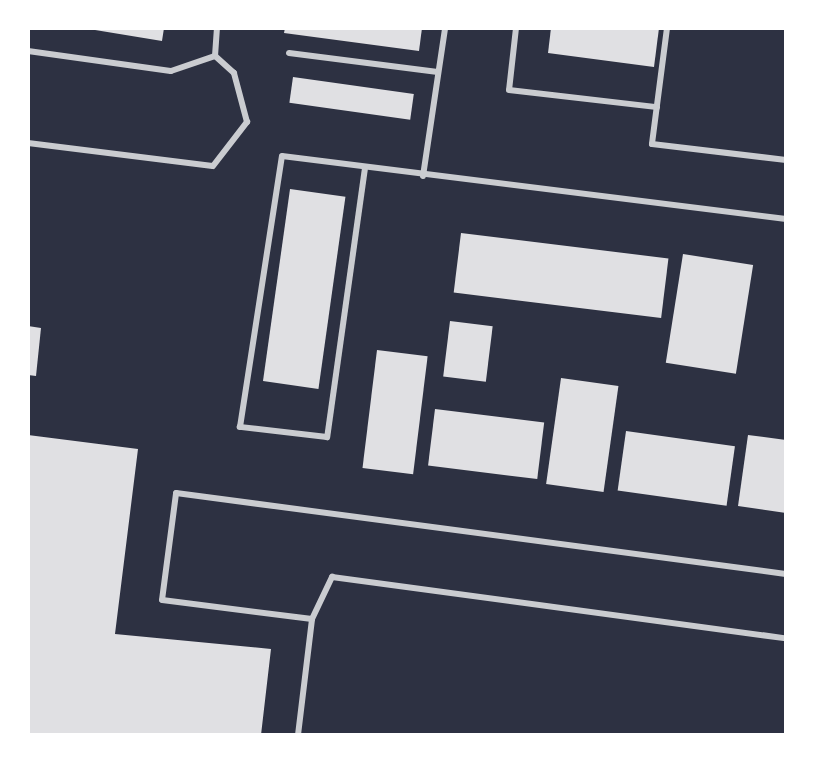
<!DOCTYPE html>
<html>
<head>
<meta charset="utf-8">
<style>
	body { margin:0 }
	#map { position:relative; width:814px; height:763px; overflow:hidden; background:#2d3142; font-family:"Playfair Display",serif }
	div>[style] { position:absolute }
	.building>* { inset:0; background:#e0e0e3; transform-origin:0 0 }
	.service>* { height:6px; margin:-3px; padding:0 3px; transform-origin:3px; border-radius:3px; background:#caccd0 }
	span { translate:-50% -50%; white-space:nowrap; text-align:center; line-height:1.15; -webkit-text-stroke:7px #fff; paint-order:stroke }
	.frame { position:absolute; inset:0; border:30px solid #fff; pointer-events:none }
</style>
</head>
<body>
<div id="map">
	<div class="building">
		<i style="clip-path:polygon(83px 28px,164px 28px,162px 41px)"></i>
		<i style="clip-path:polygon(285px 28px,422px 28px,419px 51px,284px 33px)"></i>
		<i style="clip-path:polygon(551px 28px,659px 28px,654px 67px,548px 53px)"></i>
		<i style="left:293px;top:77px;width:122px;height:26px;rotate:8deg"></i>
		<i style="left:290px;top:189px;width:56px;height:194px;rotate:8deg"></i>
		<i style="left:461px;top:233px;width:209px;height:60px;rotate:7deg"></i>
		<i style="left:683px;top:254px;width:71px;height:110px;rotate:9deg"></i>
		<i style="left:450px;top:321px;width:43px;height:56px;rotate:7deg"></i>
		<i style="clip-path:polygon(28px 326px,41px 328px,36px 376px,28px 375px)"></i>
		<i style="left:377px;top:350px;width:51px;height:119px;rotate:7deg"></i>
		<i style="left:561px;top:378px;width:58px;height:107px;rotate:8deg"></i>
		<i style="left:435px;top:409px;width:110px;height:57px;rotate:7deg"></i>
		<i style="left:626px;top:431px;width:110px;height:60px;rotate:8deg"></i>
		<i style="clip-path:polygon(28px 435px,138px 449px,115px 634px,271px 649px,261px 735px,28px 735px)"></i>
		<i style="clip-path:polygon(748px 435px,786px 440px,786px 513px,738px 506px)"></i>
	</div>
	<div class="service">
		<i style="left:516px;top:28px;width:62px;rotate:96.4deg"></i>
		<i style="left:509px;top:90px;width:149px;rotate:6.6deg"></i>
		<i style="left:667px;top:28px;width:117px;rotate:97.4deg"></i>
		<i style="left:652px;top:144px;width:135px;rotate:6.8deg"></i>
		<i style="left:28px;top:51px;width:144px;rotate:8deg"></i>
		<i style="left:171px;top:71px;width:46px;rotate:-18.8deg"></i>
		<i style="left:289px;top:53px;width:150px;rotate:7.3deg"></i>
		<i style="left:215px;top:56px;width:28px;rotate:-86deg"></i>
		<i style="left:28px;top:143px;width:186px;rotate:7.1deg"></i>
		<i style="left:213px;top:166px;width:56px;rotate:-52.3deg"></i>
		<i style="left:247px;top:122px;width:51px;rotate:-104.9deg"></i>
		<i style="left:234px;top:73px;width:25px;rotate:-138deg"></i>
		<i style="left:365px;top:168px;width:272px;rotate:98deg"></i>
		<i style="left:327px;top:437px;width:88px;rotate:-173.4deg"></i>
		<i style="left:240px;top:427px;width:274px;rotate:-81.2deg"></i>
		<i style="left:282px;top:156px;width:508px;rotate:7.13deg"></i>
		<i style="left:423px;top:176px;width:150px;rotate:-81.5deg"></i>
		<i style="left:312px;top:619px;width:47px;rotate:-64.5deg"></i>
		<i style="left:332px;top:577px;width:458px;rotate:7.7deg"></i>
		<i style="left:298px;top:735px;width:117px;rotate:-83.1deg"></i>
		<i style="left:312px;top:619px;width:151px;rotate:-172.8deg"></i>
		<i style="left:162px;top:600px;width:108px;rotate:-82.5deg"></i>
		<i style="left:176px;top:493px;width:615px;rotate:7.56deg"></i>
	</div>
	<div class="frame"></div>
</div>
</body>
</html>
